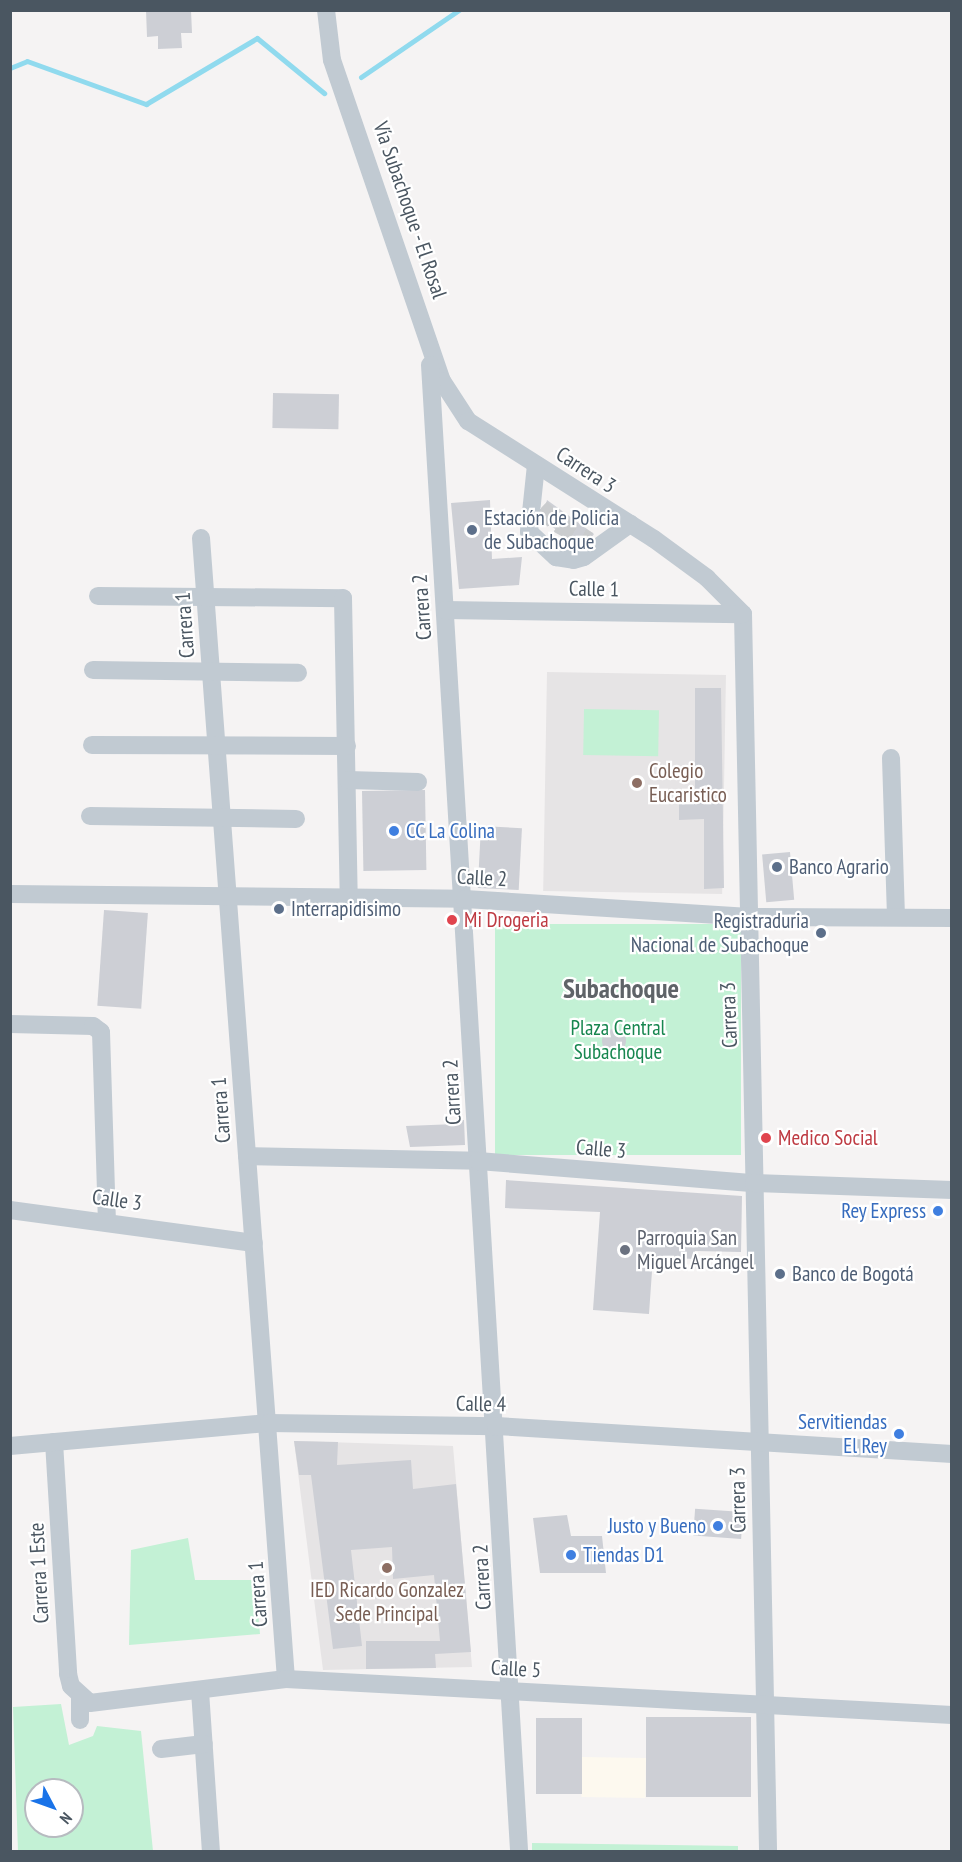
<!DOCTYPE html>
<html>
<head>
<meta charset="utf-8">
<style>
	body { margin:0 }
	#map { position:relative; width:962px; height:1862px; overflow:hidden; background:#f5f3f3; font-family:"PT Sans Narrow",sans-serif }
	div>[style] { position:absolute }
	.commercial>* { inset:0; background:#fdf9ef; transform-origin:0 0 }
	.education>* { inset:0; background:#e6e4e5; transform-origin:0 0 }
	.green>* { inset:0; background:#c3f1d5; transform-origin:0 0 }
	.stream>* { height:5px; margin:-2.5px; padding:0 2.5px; transform-origin:2.5px; border-radius:2.5px; background:#90daee }
	.building>* { inset:0; background:#cdcfd5; transform-origin:0 0 }
	.round { border-radius:50% }
	.minor-tunnel>* { height:18px; margin-top:-9px; transform-origin:0; background:repeating-linear-gradient(90deg,#caccce 0 18px,transparent 0 27px) }
	.minor>* { height:18px; margin:-9px; padding:0 9px; transform-origin:9px; border-radius:9px; background:#c1cad2 }
	.dots>* { width:16px; height:16px; translate:-50% -50%; box-sizing:border-box; border:3px solid #fff; border-radius:50% }
	span { translate:-50% -50%; white-space:nowrap; text-align:center; line-height:1.15; -webkit-text-stroke:4.5px #fff; paint-order:stroke }
	.street-label { font-size:21px; color:#4a5661 }
	.service-label { font-size:21px; color:#4e5e75 }
	.left { translate:0 -50%; text-align:left }
	.right { translate:-100% -50%; text-align:right }
	.education-label { font-size:21px; color:#785e54 }
	.shop-label { font-size:21px; color:#366cbe }
	.health-label { font-size:21px; color:#be3a42 }
	.park-label { font-size:21px; color:#17864f }
	.worship-label { font-size:21px; color:#5b616d }
	.district-label { font-size:27px; color:#5f6368; font-weight:700 }
	.frame { position:absolute; inset:0; border:12px solid #4a5661; pointer-events:none }
	.north { position:absolute; left:24px; top:1778px; width:60px; height:60px; box-sizing:border-box; background:#fff; border:2px solid #b7bbc0; border-radius:50%; rotate:131deg; font-size:16px; font-weight:700; line-height:24px; text-align:center; color:#4a5661 }
	.north::after { content:''; display:block; margin:auto; width:21px; height:27px; background:#1a73e8; clip-path:polygon(50% 0,100% 100%,50% 72%,0 100%) }
</style>
</head>
<body>
<div id="map">
	<div class="commercial">
		<i style="left:582px;top:1757px;width:64px;height:40px;rotate:1deg"></i>
	</div>
	<div class="education">
		<i style="left:547px;top:672px;width:179px;height:219px;rotate:1deg"></i>
		<i style="clip-path:polygon(294px 1441px,453px 1446px,472px 1667px,323px 1670px)"></i>
	</div>
	<div class="green">
		<i style="left:584px;top:709px;width:75px;height:46px;rotate:1deg"></i>
		<i style="left:741px;top:924px;width:231px;height:246px;rotate:90deg"></i>
		<i style="clip-path:polygon(188px 1538px,195px 1580px,255px 1580px,260px 1634px,129px 1645px,131px 1550px)"></i>
		<i style="clip-path:polygon(evenodd,61px 1704px,69px 1745px,93px 1736px,97px 1726px,141px 1731px,153px 1851px,18px 1851px,13px 1707px,61px 1704px,36px 1790px,72px 1790px,72px 1826px,36px 1826px,36px 1790px)"></i>
		<i style="clip-path:polygon(532px 1843px,738px 1846px,738px 1851px,532px 1852px)"></i>
	</div>
	<div class="stream">
		<i style="left:10px;top:68px;width:18px;rotate:-22deg"></i>
		<i style="left:27px;top:61px;width:127px;rotate:19.9deg"></i>
		<i style="left:146px;top:104px;width:129px;rotate:-30.7deg"></i>
		<i style="left:257px;top:38px;width:87px;rotate:39.4deg"></i>
		<i style="left:361px;top:77px;width:119px;rotate:-34.4deg"></i>
	</div>
	<div class="building">
		<i style="clip-path:polygon(146px 10px,191px 10px,192px 33px,181px 33px,182px 48px,158px 49px,158px 36px,147px 37px)"></i>
		<i style="left:273px;top:393px;width:66px;height:35px;rotate:1deg"></i>
		<i style="clip-path:polygon(490px 500px,492px 559px,522px 557px,519px 585px,459px 589px,451px 503px)"></i>
		<i style="clip-path:polygon(547px 500px,594px 534px,591px 538px,579px 547px,542px 519px)"></i>
		<i style="clip-path:polygon(695px 688px,721px 688px,724px 888px,704px 889px,704px 819px,679px 820px,679px 797px,695px 797px)"></i>
		<i style="left:425px;top:790px;width:80px;height:63px;rotate:89deg"></i>
		<i style="left:481px;top:826px;width:41px;height:62px;rotate:3deg"></i>
		<i style="left:790px;top:852px;width:48px;height:28px;rotate:85deg"></i>
		<i style="left:104px;top:910px;width:44px;height:96px;rotate:4deg"></i>
		<i class="round" style="left:602px;top:1029px;width:24px;height:24px"></i>
		<i style="clip-path:polygon(455px 1120px,464px 1120px,465px 1145px,410px 1147px,406px 1126px,456px 1124px)"></i>
		<i style="clip-path:polygon(506px 1180px,742px 1196px,741px 1252px,695px 1251px,694px 1259px,653px 1257px,649px 1314px,593px 1310px,600px 1212px,505px 1208px)"></i>
		<i style="clip-path:polygon(294px 1441px,338px 1442px,337px 1465px,411px 1460px,413px 1489px,456px 1484px,471px 1652px,435px 1654px,436px 1668px,366px 1669px,366px 1641px,440px 1641px,434px 1575px,393px 1579px,392px 1547px,351px 1550px,362px 1646px,333px 1649px,311px 1475px,299px 1475px)"></i>
		<i style="left:743px;top:1512px;width:27px;height:48px;rotate:94deg"></i>
		<i style="clip-path:polygon(567px 1515px,571px 1536px,602px 1536px,606px 1573px,540px 1573px,533px 1518px)"></i>
		<i style="left:646px;top:1717px;width:105px;height:80px"></i>
		<i style="left:536px;top:1718px;width:46px;height:76px"></i>
	</div>
	<div class="minor-tunnel">
		<i style="left:541px;top:508px;width:23px;rotate:43deg"></i>
		<i style="left:558px;top:524px;width:35px;rotate:29deg"></i>
	</div>
	<div class="minor">
		<i style="left:326px;top:10px;width:50px;rotate:83.2deg"></i>
		<i style="left:332px;top:60px;width:339px;rotate:71.1deg"></i>
		<i style="left:442px;top:381px;width:48px;rotate:57deg"></i>
		<i style="left:468px;top:421px;width:220px;rotate:32.4deg"></i>
		<i style="left:654px;top:539px;width:66px;rotate:36.3deg"></i>
		<i style="left:707px;top:578px;width:51px;rotate:45deg"></i>
		<i style="left:743px;top:614px;width:1238px;rotate:88.84deg"></i>
		<i style="left:430px;top:365px;width:1490px;rotate:86.57deg"></i>
		<i style="left:536px;top:465px;width:67px;rotate:96deg"></i>
		<i style="left:529px;top:532px;width:37px;rotate:43deg"></i>
		<i style="left:556px;top:557px;width:18px;rotate:9deg"></i>
		<i style="left:574px;top:560px;width:10px;rotate:-17deg"></i>
		<i style="left:584px;top:557px;width:57px;rotate:-35.7deg"></i>
		<i style="left:201px;top:538px;width:1144px;rotate:85.74deg"></i>
		<i style="left:98px;top:596px;width:245px;rotate:0.5deg"></i>
		<i style="left:343px;top:598px;width:299px;rotate:88.9deg"></i>
		<i style="left:445px;top:610px;width:298px;rotate:0.8deg"></i>
		<i style="left:93px;top:670px;width:205px;rotate:0.8deg"></i>
		<i style="left:92px;top:745px;width:255px;rotate:0.2deg"></i>
		<i style="left:891px;top:758px;width:159px;rotate:88.2deg"></i>
		<i style="left:348px;top:780px;width:70px;rotate:1.6deg"></i>
		<i style="left:90px;top:816px;width:206px;rotate:0.8deg"></i>
		<i style="left:10px;top:894px;width:455px;rotate:0.6deg"></i>
		<i style="left:465px;top:899px;width:285px;rotate:3.6deg"></i>
		<i style="left:749px;top:917px;width:203px;rotate:0.3deg"></i>
		<i style="left:10px;top:1024px;width:83px;rotate:1.4deg"></i>
		<i style="left:93px;top:1026px;width:10px;rotate:37deg"></i>
		<i style="left:101px;top:1032px;width:189px;rotate:88.2deg"></i>
		<i style="left:247px;top:1156px;width:231px;rotate:1.2deg"></i>
		<i style="left:478px;top:1161px;width:277px;rotate:4.6deg"></i>
		<i style="left:754px;top:1183px;width:198px;rotate:2deg"></i>
		<i style="left:10px;top:1210px;width:246px;rotate:7.7deg"></i>
		<i style="left:54px;top:1442px;width:232px;rotate:86.5deg"></i>
		<i style="left:68px;top:1674px;width:12px;rotate:76deg"></i>
		<i style="left:71px;top:1686px;width:25px;rotate:42deg"></i>
		<i style="left:90px;top:1703px;width:197px;rotate:-7deg"></i>
		<i style="left:286px;top:1679px;width:667px;rotate:3.09deg"></i>
		<i style="left:10px;top:1446px;width:260px;rotate:-5.1deg"></i>
		<i style="left:269px;top:1423px;width:227px;rotate:0.8deg"></i>
		<i style="left:496px;top:1426px;width:457px;rotate:3.5deg"></i>
		<i style="left:200px;top:1691px;width:161px;rotate:86.1deg"></i>
		<i style="left:80px;top:1720px;width:22px;rotate:-90deg"></i>
		<i style="left:161px;top:1749px;width:43px;rotate:-6.6deg"></i>
	</div>
	<div class="dots">
		<i style="left:472px;top:530px;background:#5c6f8a"></i>
		<i style="left:637px;top:783px;background:#8d6e63"></i>
		<i style="left:394px;top:831px;background:#3f7fe0"></i>
		<i style="left:777px;top:867px;background:#5c6f8a"></i>
		<i style="left:279px;top:909px;background:#5c6f8a"></i>
		<i style="left:452px;top:920px;background:#e0444e"></i>
		<i style="left:821px;top:933px;background:#5c6f8a"></i>
		<i style="left:766px;top:1138px;background:#e0444e"></i>
		<i style="left:938px;top:1211px;background:#3f7fe0"></i>
		<i style="left:625px;top:1250px;background:#6b7280"></i>
		<i style="left:780px;top:1274px;background:#5c6f8a"></i>
		<i style="left:899px;top:1434px;background:#3f7fe0"></i>
		<i style="left:718px;top:1526px;background:#3f7fe0"></i>
		<i style="left:571px;top:1555px;background:#3f7fe0"></i>
		<i style="left:387px;top:1568px;background:#8d6e63"></i>
	</div>
	<div class="street-label">
		<span style="left:410px;top:210px;rotate:71deg">Vía Subachoque - El Rosal</span>
		<span style="left:586px;top:470px;rotate:33deg">Carrera 3</span>
		<span style="left:594px;top:589px;rotate:1deg">Calle 1</span>
		<span style="left:422px;top:607px;rotate:-94deg">Carrera 2</span>
		<span style="left:185px;top:625px;rotate:-94deg">Carrera 1</span>
		<span style="left:482px;top:878px;rotate:3deg">Calle 2</span>
		<span style="left:729px;top:1015px;rotate:-92deg">Carrera 3</span>
		<span style="left:452px;top:1092px;rotate:-93deg">Carrera 2</span>
		<span style="left:221px;top:1110px;rotate:-94deg">Carrera 1</span>
		<span style="left:601px;top:1149px;rotate:5deg">Calle 3</span>
		<span style="left:117px;top:1200px;rotate:8deg">Calle 3</span>
		<span style="left:481px;top:1404px;rotate:1deg">Calle 4</span>
		<span style="left:738px;top:1500px;rotate:-91deg">Carrera 3</span>
		<span style="left:39px;top:1573px;rotate:-93deg">Carrera 1 Este</span>
		<span style="left:482px;top:1577px;rotate:-93deg">Carrera 2</span>
		<span style="left:258px;top:1594px;rotate:-94deg">Carrera 1</span>
		<span style="left:516px;top:1669px;rotate:3deg">Calle 5</span>
	</div>
	<div class="service-label">
		<span class="left" style="left:484px;top:530px">Estación de Policia<br>de Subachoque</span>
		<span class="left" style="left:789px;top:867px">Banco Agrario</span>
		<span class="left" style="left:291px;top:909px">Interrapidisimo</span>
		<span class="right" style="left:809px;top:933px">Registraduria<br>Nacional de Subachoque</span>
		<span class="left" style="left:792px;top:1274px">Banco de Bogotá</span>
	</div>
	<div class="education-label">
		<span class="left" style="left:649px;top:783px">Colegio<br>Eucaristico</span>
		<span style="left:387px;top:1602px">IED Ricardo Gonzalez<br>Sede Principal</span>
	</div>
	<div class="shop-label">
		<span class="left" style="left:406px;top:831px">CC La Colina</span>
		<span class="right" style="left:926px;top:1211px">Rey Express</span>
		<span class="right" style="left:887px;top:1434px">Servitiendas<br>El Rey</span>
		<span class="right" style="left:706px;top:1526px">Justo y Bueno</span>
		<span class="left" style="left:583px;top:1555px">Tiendas D1</span>
	</div>
	<div class="health-label">
		<span class="left" style="left:464px;top:920px">Mi Drogeria</span>
		<span class="left" style="left:778px;top:1138px">Medico Social</span>
	</div>
	<div class="park-label">
		<span style="left:618px;top:1040px">Plaza Central<br>Subachoque</span>
	</div>
	<div class="worship-label">
		<span class="left" style="left:637px;top:1250px">Parroquia San<br>Miguel Arcángel</span>
	</div>
	<div class="district-label">
		<span style="left:621px;top:989px">Subachoque</span>
	</div>
	<div class="frame"></div>
	<div class="north">N</div>
</div>
</body>
</html>
